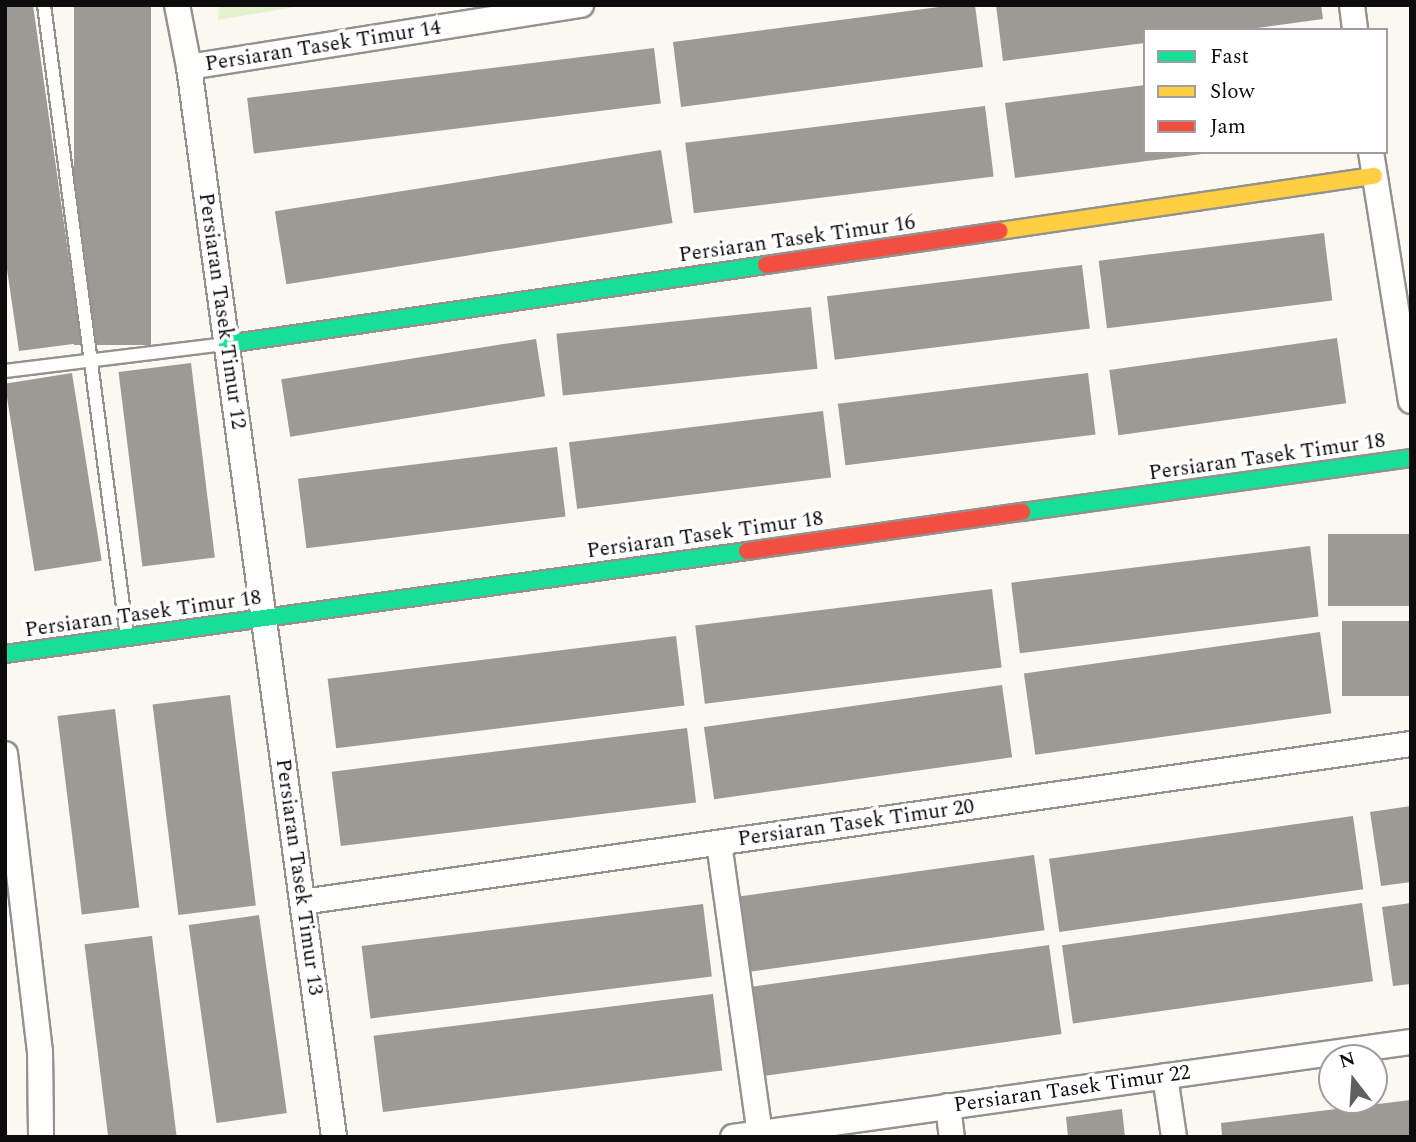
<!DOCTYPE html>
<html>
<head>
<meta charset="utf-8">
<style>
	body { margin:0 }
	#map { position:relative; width:1416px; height:1142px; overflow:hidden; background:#faf8f0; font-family:Spectral,serif }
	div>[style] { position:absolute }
	.green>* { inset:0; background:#e2f1ce }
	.building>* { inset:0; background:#9d9a96; transform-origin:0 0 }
	.roads { filter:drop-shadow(2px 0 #93928f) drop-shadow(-2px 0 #93928f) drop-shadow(0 2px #93928f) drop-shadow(0 -2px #93928f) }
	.lane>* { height:12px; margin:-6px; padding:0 6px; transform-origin:6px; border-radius:6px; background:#fefefd }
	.street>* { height:24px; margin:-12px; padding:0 12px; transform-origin:12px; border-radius:12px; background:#fefefd }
	.fast>* { height:16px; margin:-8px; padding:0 8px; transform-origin:8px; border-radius:8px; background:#16e098 }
	.slow>* { height:16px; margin:-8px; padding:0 8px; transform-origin:8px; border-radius:8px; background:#ffcf43 }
	.jam>* { height:16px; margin:-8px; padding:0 8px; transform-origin:8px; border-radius:8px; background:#f24e42 }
	span { translate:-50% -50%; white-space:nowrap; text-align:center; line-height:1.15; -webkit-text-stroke:7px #fff; paint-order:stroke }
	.street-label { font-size:21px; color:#0c0c0c }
	.frame { position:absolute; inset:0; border:7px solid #0c0c0c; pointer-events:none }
	.legend { position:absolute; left:1143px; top:28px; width:245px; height:126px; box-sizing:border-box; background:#fff; border:2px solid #9e9e9e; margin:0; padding:9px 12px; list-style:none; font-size:21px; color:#0c0c0c }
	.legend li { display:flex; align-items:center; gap:14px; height:35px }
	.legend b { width:35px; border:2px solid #9e9e9e }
	.north { position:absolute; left:1318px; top:1044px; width:70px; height:70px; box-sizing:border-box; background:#fff; border:2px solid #9e9e9e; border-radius:50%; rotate:343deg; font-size:19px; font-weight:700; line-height:28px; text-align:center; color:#0c0c0c }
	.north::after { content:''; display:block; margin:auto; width:24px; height:32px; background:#5f5f5c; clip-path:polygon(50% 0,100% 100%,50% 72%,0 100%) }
</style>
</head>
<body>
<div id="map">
	<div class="green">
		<i style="clip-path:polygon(219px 5px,307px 5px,218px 20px)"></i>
	</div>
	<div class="building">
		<i style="clip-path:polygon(5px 5px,33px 5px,81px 343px,19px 351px,5px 256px)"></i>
		<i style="left:74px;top:5px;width:77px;height:340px"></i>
		<i style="clip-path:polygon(954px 5px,975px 5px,983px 67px,681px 107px,673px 42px)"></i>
		<i style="clip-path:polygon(996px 5px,1321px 5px,1323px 19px,1242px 30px,1145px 30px,1145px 43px,1003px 61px)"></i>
		<i style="left:654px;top:48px;width:56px;height:410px;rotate:83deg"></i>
		<i style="clip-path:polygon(1145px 85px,1145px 152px,1202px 154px,1015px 178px,1005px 103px)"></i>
		<i style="left:985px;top:106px;width:71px;height:302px;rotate:83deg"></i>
		<i style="left:661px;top:150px;width:74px;height:391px;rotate:81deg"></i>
		<i style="left:1324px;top:233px;width:68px;height:227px;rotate:83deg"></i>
		<i style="left:1082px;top:265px;width:64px;height:257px;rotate:83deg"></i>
		<i style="left:811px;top:307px;width:62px;height:256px;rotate:84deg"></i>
		<i style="left:1337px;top:338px;width:66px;height:230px;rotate:82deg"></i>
		<i style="left:536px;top:339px;width:58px;height:258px;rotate:81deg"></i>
		<i style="left:191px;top:363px;width:196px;height:73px;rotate:83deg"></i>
		<i style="left:72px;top:373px;width:190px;height:68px;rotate:81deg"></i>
		<i style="left:1088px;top:373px;width:62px;height:252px;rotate:83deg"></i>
		<i style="left:823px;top:411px;width:67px;height:256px;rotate:83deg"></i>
		<i style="left:557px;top:447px;width:70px;height:261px;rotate:83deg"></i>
		<i style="left:1411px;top:534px;width:72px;height:83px;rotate:90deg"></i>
		<i style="left:1310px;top:546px;width:71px;height:301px;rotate:83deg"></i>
		<i style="left:992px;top:589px;width:79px;height:299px;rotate:83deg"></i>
		<i style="left:1411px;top:621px;width:75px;height:69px;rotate:90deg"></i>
		<i style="left:1320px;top:632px;width:82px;height:299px;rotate:82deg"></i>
		<i style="left:676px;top:636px;width:70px;height:351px;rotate:83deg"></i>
		<i style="left:1002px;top:685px;width:73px;height:301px;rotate:82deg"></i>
		<i style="left:230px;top:695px;width:212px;height:78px;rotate:83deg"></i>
		<i style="left:115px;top:709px;width:200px;height:58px;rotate:83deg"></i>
		<i style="left:687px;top:728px;width:75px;height:358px;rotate:83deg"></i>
		<i style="clip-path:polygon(1411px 806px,1411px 882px,1381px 886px,1370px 812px)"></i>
		<i style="left:1353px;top:816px;width:74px;height:307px;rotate:82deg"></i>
		<i style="left:1034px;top:855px;width:76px;height:307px;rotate:82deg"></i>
		<i style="left:1362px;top:903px;width:79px;height:303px;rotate:82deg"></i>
		<i style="clip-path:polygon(1411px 903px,1411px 984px,1393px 986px,1382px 907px)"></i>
		<i style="left:703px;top:904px;width:73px;height:344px;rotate:83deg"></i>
		<i style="left:259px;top:915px;width:200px;height:71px;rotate:82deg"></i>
		<i style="left:152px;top:936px;width:203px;height:68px;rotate:83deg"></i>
		<i style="left:1049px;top:945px;width:90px;height:309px;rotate:82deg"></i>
		<i style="left:713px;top:994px;width:77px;height:342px;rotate:83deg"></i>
		<i style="clip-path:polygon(1411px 1100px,1411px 1137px,1222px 1137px,1221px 1123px)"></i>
		<i style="clip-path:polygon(1122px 1109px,1125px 1137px,1068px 1137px,1066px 1117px)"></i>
	</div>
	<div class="roads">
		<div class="lane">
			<i style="left:44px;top:5px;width:636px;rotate:82.51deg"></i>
			<i style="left:5px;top:371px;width:221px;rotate:-7deg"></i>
		</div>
		<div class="street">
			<i style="left:177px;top:5px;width:63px;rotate:79deg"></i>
			<i style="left:189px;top:67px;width:1080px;rotate:82.28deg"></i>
			<i style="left:1352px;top:5px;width:25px;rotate:83deg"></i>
			<i style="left:189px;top:67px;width:397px;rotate:-9deg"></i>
			<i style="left:1371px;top:152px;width:252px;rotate:80.9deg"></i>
			<i style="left:5px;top:754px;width:299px;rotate:83.3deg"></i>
			<i style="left:40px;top:1051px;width:86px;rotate:89.3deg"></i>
			<i style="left:719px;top:843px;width:293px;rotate:82deg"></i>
			<i style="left:302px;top:902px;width:1120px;rotate:-8.11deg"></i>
			<i style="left:1165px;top:1076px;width:62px;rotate:81.6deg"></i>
			<i style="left:948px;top:1106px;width:31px;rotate:83deg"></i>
			<i style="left:733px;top:1137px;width:685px;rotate:-7.98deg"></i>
		</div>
		<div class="fast">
			<i style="left:227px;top:344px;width:545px;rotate:-8.34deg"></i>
			<i style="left:1022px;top:512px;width:393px;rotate:-7.9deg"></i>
			<i style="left:5px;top:654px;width:749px;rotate:-7.9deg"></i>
		</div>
		<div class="slow">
			<i style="left:1000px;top:231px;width:378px;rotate:-8.4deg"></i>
		</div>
		<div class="jam">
			<i style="left:766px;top:265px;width:236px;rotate:-8.3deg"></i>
			<i style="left:747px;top:551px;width:278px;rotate:-8.1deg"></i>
		</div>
	</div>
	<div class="street-label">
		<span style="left:323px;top:46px;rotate:-9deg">Persiaran Tasek Timur 14</span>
		<span style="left:797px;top:239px;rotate:-8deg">Persiaran Tasek Timur 16</span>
		<span style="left:222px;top:311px;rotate:82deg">Persiaran Tasek Timur 12</span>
		<span style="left:1267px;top:457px;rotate:-8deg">Persiaran Tasek Timur 18</span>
		<span style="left:705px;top:535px;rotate:-8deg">Persiaran Tasek Timur 18</span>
		<span style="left:143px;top:614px;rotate:-8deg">Persiaran Tasek Timur 18</span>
		<span style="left:856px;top:823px;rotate:-8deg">Persiaran Tasek Timur 20</span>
		<span style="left:299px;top:877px;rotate:82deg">Persiaran Tasek Timur 13</span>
		<span style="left:1072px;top:1089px;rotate:-8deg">Persiaran Tasek Timur 22</span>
	</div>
	<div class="frame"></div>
	<ul class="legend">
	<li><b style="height:9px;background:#16e098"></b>Fast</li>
	<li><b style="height:9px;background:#ffcf43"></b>Slow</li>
	<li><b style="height:9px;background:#f24e42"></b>Jam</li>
	</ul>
	<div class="north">N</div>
</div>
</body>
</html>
